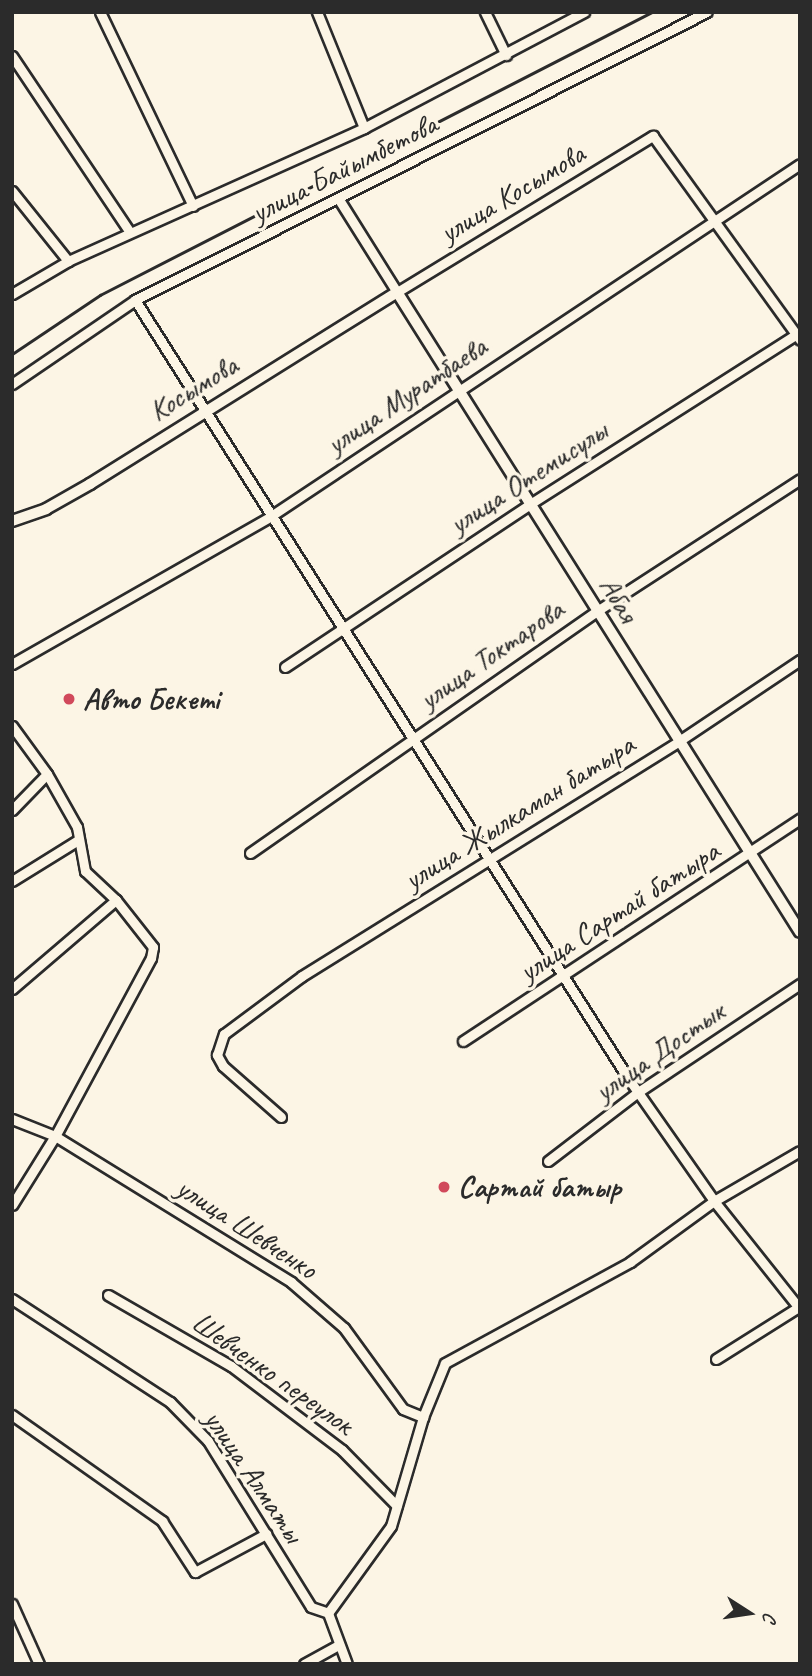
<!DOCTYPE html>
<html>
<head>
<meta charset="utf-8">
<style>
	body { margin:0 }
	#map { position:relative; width:812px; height:1676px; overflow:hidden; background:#fcf5e5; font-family:Caveat,sans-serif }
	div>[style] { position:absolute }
	.roads { filter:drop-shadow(2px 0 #2b2b2b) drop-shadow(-2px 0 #2b2b2b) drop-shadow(0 2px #2b2b2b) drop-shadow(0 -2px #2b2b2b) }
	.minor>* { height:9px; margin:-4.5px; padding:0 4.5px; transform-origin:4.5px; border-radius:4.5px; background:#fcf5e5 }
	.tertiary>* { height:10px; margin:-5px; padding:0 5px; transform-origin:5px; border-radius:5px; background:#fcf5e5 }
	.rail>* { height:2.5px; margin:-1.25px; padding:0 1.25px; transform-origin:1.25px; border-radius:1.25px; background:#2b2b2b }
	.dots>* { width:19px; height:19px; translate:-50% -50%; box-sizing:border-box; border:4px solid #fcf5e5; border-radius:50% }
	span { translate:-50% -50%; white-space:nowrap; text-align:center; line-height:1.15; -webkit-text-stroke:7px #fcf5e5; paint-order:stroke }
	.street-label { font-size:30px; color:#2b2b2b }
	.poi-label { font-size:30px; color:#2b2b2b; font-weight:700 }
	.left { translate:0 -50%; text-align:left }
	.frame { position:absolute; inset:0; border:14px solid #2b2b2b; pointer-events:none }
	.north { position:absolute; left:714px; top:1578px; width:70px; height:70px; -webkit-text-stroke:5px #fcf5e5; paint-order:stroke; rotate:102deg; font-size:19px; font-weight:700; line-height:28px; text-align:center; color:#2b2b2b }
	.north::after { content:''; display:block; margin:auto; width:24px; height:32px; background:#2b2b2b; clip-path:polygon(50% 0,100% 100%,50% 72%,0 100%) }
</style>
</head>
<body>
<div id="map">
	<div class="roads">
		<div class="minor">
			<i style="left:100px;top:12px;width:215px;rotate:64.4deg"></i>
			<i style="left:317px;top:12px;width:125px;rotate:67.9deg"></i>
			<i style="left:485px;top:12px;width:48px;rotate:64deg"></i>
			<i style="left:12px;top:56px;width:212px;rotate:56.2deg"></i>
			<i style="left:12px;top:191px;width:90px;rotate:51.3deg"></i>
			<i style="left:338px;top:198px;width:111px;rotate:57.9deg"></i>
			<i style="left:397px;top:292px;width:300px;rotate:-31.4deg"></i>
			<i style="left:653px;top:136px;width:251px;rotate:54.2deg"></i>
			<i style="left:12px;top:294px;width:65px;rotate:-30.5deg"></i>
			<i style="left:68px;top:261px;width:325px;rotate:-24.2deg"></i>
			<i style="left:364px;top:128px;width:249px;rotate:-27.8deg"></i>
			<i style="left:135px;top:300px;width:921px;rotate:57.64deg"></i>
			<i style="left:628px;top:1078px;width:150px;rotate:55deg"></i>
			<i style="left:714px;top:1201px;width:138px;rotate:51.5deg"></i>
			<i style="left:12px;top:384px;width:149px;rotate:-34.3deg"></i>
			<i style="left:135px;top:300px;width:640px;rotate:-26.73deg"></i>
			<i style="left:12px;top:664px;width:298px;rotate:-29.7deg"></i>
			<i style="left:271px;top:516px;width:635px;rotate:-33.64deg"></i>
			<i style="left:285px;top:667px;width:294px;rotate:-33.6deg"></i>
			<i style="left:530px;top:504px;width:318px;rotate:-32.5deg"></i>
			<i style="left:12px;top:726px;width:59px;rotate:53.9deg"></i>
			<i style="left:47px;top:774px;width:61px;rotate:60.5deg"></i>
			<i style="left:77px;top:827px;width:45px;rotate:79.7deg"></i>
			<i style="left:85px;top:871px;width:42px;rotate:43.1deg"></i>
			<i style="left:116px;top:900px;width:60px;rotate:51.8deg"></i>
			<i style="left:153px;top:947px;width:11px;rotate:100deg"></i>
			<i style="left:151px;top:958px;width:202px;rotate:118.3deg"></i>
			<i style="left:55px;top:1136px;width:81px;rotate:121.9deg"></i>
			<i style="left:12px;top:810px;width:50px;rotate:-45.8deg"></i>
			<i style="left:250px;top:853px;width:423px;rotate:-34.9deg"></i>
			<i style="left:597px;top:611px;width:242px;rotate:-33deg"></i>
			<i style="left:12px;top:881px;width:78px;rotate:-31.8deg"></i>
			<i style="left:12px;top:989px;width:137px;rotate:-40.6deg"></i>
			<i style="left:463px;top:1041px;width:404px;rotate:-33.4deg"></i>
			<i style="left:281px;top:1117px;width:77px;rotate:-138.7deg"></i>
			<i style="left:223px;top:1066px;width:13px;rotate:-119deg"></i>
			<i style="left:217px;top:1055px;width:22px;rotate:-72deg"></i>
			<i style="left:224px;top:1034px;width:97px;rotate:-36.6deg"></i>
			<i style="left:302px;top:976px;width:444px;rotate:-31.9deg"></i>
			<i style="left:679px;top:741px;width:146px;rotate:-33.8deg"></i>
			<i style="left:12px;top:1119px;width:46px;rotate:21.6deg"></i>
			<i style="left:55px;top:1136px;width:278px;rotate:31.7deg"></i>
			<i style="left:291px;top:1282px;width:70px;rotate:41deg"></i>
			<i style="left:344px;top:1328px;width:100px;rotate:53.9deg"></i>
			<i style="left:403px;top:1409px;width:22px;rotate:22deg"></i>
			<i style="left:548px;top:1161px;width:113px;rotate:-37.5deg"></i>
			<i style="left:638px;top:1092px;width:195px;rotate:-33.7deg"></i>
			<i style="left:108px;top:1295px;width:142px;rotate:30deg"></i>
			<i style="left:231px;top:1366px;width:139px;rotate:37.1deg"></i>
			<i style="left:342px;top:1450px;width:78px;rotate:45.5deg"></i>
			<i style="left:12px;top:1299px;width:189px;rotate:33.1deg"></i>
			<i style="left:170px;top:1402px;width:54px;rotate:45.7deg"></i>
			<i style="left:208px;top:1441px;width:195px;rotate:58.2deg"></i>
			<i style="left:311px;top:1607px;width:18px;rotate:19deg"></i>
			<i style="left:716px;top:1359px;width:99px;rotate:-32.2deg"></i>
			<i style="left:12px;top:1415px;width:184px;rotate:35.2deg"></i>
			<i style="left:162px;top:1521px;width:61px;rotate:57.1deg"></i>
			<i style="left:195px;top:1572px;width:81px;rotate:-28.2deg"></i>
			<i style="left:12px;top:1604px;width:66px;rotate:65.8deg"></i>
			<i style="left:328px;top:1613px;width:107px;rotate:-54.1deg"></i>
			<i style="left:391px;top:1526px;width:114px;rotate:-73.6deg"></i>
			<i style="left:423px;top:1417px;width:58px;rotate:-67.8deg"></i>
			<i style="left:445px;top:1363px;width:211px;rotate:-28.6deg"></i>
			<i style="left:630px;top:1262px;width:104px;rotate:-36deg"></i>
			<i style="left:714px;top:1201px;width:99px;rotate:-30.2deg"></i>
			<i style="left:328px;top:1613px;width:54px;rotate:69.6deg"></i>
			<i style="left:304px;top:1664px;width:38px;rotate:-29deg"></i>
		</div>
		<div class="tertiary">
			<i style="left:12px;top:521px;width:36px;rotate:-19deg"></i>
			<i style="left:46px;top:509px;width:51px;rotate:-29.6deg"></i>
			<i style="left:90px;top:484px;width:362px;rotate:-32deg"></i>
			<i style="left:397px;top:292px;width:756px;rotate:57.8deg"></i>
		</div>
	</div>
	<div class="rail">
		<i style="left:12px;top:354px;width:106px;rotate:-33.8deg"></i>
		<i style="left:100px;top:295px;width:620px;rotate:-27.14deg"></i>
	</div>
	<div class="dots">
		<i style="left:69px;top:699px;background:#d1495b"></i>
		<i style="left:444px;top:1187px;background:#d1495b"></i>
	</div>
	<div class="street-label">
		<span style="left:344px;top:168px;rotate:-27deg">улица Байымбетова</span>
		<span style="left:512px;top:193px;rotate:-31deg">улица Косымова</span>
		<span style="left:193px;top:388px;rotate:-32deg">Косымова</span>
		<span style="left:406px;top:395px;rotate:-34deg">улица Муратбаева</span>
		<span style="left:528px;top:477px;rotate:-33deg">улица Отемисулы</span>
		<span style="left:619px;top:599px;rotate:58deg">Абая</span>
		<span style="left:491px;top:654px;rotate:-35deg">улица Токтарова</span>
		<span style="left:519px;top:812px;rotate:-32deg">улица Жылкаман батыра</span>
		<span style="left:619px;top:911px;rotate:-33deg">улица Сартай батыра</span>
		<span style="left:659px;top:1051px;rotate:-35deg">улица Достык</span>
		<span style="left:247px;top:1228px;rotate:33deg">улица Шевченко</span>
		<span style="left:273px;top:1373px;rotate:35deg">Шевченко переулок</span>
		<span style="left:254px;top:1476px;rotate:56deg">улица Алматы</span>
	</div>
	<div class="poi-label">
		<span class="left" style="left:83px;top:699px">Авто Бекетi</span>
		<span class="left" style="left:458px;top:1187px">Сартай батыр</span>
	</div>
	<div class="frame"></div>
	<div class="north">С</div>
</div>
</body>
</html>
